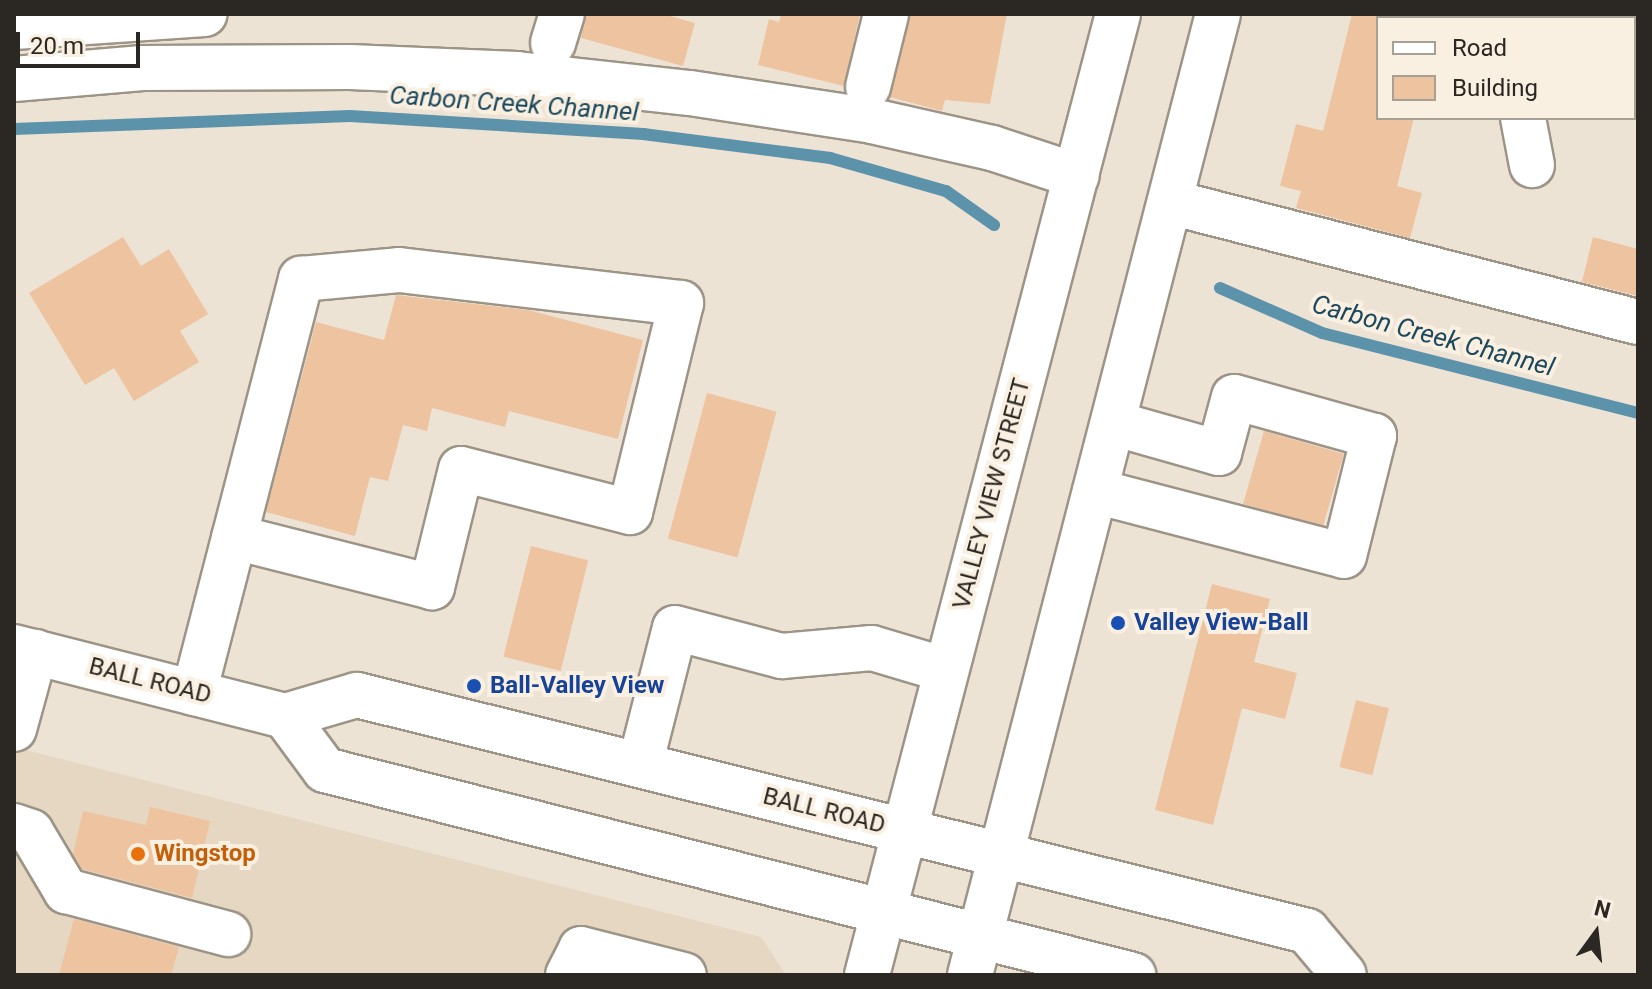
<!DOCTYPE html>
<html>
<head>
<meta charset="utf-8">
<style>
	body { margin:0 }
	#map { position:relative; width:1652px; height:989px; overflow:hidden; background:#ece3d5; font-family:Roboto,sans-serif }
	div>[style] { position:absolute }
	.built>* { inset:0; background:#e5d7c2 }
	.stream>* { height:12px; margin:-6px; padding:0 6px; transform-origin:6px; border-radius:6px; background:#5d92ab }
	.building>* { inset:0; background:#eec3a0; transform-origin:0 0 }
	.roads { filter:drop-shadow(2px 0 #9c9486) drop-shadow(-2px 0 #9c9486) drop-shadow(0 2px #9c9486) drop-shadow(0 -2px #9c9486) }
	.minor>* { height:44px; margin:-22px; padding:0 22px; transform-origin:22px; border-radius:22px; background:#fff }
	.major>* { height:44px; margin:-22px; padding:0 22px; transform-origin:22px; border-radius:22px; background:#fff }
	.dots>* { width:22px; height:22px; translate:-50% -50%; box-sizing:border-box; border:4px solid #faf0e2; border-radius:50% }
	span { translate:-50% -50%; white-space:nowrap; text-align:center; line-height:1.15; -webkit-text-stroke:8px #faf0e2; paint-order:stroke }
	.street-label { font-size:24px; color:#2b2722 }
	.transit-label { font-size:24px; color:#164399; font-weight:700 }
	.left { translate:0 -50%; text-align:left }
	.food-label { font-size:24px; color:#c56008; font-weight:700 }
	.water-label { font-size:26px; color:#1c495d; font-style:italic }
	.frame { position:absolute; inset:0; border:16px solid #2b2722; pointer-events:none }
	.legend { position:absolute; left:1376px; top:16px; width:260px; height:104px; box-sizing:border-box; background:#faf0e2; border:2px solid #a7a095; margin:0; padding:10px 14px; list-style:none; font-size:24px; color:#2b2722 }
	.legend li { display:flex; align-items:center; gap:16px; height:40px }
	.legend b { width:40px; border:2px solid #a7a095 }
	.north { position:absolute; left:1556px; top:893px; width:80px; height:80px; -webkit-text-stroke:6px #faf0e2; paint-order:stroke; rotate:15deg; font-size:22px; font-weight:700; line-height:32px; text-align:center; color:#2b2722 }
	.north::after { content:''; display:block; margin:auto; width:28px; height:36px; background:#2b2722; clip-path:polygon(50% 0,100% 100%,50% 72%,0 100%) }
	.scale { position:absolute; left:16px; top:32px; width:124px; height:36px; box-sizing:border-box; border:4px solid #2b2722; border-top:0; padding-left:10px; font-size:24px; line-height:28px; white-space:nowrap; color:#2b2722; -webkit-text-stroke:6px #faf0e2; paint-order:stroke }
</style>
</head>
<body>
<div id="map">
	<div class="built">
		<i style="clip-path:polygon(14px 747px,761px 937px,786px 975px,14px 975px)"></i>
	</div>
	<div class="stream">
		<i style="left:14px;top:129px;width:336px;rotate:-2.2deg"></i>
		<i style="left:350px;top:116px;width:294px;rotate:3.5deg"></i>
		<i style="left:643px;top:134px;width:189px;rotate:7.3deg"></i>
		<i style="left:830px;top:158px;width:121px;rotate:15.9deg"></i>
		<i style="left:946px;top:191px;width:59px;rotate:35.3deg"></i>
		<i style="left:1220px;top:288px;width:111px;rotate:23.8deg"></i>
		<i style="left:1322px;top:333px;width:326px;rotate:14.2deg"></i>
	</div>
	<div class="building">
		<i style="clip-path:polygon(586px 14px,663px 14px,695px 23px,683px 66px,581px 38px)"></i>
		<i style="clip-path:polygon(781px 14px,860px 14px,844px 86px,758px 65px,769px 19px,779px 22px)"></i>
		<i style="clip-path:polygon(910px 14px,1007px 14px,990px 104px,945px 100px,942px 111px,890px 97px)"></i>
		<i style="clip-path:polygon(1352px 14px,1378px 14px,1378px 118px,1414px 118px,1397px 186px,1422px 193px,1410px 238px,1296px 208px,1301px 191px,1280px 186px,1296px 124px,1323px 131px)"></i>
		<i style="clip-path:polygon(123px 237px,141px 266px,169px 249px,208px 314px,180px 331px,199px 362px,134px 401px,114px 368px,85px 385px,29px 293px)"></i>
		<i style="clip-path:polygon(1593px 237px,1638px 249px,1638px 296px,1582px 282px)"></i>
		<i style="clip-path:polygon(396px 295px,528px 310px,643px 340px,618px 439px,509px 411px,505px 427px,432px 408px,427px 431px,403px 425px,388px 481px,370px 477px,355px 536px,266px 512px,316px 322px,384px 340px)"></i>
		<i style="left:707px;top:393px;width:72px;height:151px;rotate:15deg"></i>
		<i style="left:1264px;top:431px;width:83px;height:76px;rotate:16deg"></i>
		<i style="left:531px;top:546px;width:59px;height:114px;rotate:14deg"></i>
		<i style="clip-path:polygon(1212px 584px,1270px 599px,1254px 662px,1297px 673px,1285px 719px,1242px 708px,1213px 825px,1155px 810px)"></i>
		<i style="left:1356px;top:700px;width:34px;height:69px;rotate:14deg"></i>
		<i style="clip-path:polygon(150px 807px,210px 821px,192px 898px,82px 869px,73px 854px,83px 811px,146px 825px)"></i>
		<i style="clip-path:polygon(74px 919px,179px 947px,171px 975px,59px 975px)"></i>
	</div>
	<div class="roads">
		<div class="minor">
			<i style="left:1529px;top:18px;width:4px;rotate:-76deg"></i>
			<i style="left:14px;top:27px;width:191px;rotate:-3.9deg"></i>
			<i style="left:553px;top:43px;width:30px;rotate:-73deg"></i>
			<i style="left:14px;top:79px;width:129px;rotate:-4.9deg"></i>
			<i style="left:143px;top:68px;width:207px;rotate:-0.3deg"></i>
			<i style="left:350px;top:67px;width:167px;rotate:2.4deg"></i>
			<i style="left:517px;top:74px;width:174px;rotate:6.3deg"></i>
			<i style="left:690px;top:93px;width:184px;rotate:8.7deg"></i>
			<i style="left:872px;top:121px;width:123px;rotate:12.7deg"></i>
			<i style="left:992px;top:148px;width:89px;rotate:18.2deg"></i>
			<i style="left:868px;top:87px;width:75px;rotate:-76.1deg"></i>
			<i style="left:1523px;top:118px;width:48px;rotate:79.2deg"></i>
			<i style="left:1170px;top:202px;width:483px;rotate:14.4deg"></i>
			<i style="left:1095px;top:491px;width:257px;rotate:14.6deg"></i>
			<i style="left:1344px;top:556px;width:124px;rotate:-76deg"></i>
			<i style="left:1374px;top:436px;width:145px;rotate:-164.4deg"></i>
			<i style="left:1234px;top:397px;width:58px;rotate:105deg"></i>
			<i style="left:1219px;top:453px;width:110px;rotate:-164.2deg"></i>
			<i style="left:194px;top:693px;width:428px;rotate:-75.5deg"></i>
			<i style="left:301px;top:279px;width:98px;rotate:-5.2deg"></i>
			<i style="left:399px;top:270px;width:284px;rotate:6.7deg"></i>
			<i style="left:681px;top:303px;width:215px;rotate:103.7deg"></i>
			<i style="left:630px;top:512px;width:174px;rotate:-165.7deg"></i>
			<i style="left:461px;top:469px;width:122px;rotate:103.8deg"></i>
			<i style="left:432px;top:587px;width:204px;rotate:-165.8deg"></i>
			<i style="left:14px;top:729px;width:80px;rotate:-74.7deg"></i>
			<i style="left:640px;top:765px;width:141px;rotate:-75.7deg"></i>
			<i style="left:675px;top:628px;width:111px;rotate:14.7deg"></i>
			<i style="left:782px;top:656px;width:90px;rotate:-5.1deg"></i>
			<i style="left:872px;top:648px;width:77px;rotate:16.6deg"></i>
			<i style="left:14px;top:826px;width:18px;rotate:19deg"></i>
			<i style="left:31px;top:832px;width:69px;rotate:59.3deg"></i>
			<i style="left:66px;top:891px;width:168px;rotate:14.9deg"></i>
			<i style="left:568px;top:975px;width:29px;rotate:-63deg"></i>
			<i style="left:581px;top:949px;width:106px;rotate:14.2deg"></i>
		</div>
		<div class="major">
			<i style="left:14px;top:647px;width:280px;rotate:14.3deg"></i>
			<i style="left:285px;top:716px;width:75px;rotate:-16.3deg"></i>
			<i style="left:357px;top:695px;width:979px;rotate:13.95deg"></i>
			<i style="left:1307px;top:931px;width:57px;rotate:49.9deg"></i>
			<i style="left:285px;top:716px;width:67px;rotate:53.5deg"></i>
			<i style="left:325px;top:770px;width:834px;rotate:14.24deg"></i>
			<i style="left:867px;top:975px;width:993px;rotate:-75.36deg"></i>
			<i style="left:970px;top:975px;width:992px;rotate:-75.53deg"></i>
		</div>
	</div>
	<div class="dots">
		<i style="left:1118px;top:623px;background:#1a4fb4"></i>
		<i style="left:474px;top:686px;background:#1a4fb4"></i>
		<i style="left:138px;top:854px;background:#e8710a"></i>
	</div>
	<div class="street-label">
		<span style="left:992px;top:494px;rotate:-75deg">VALLEY VIEW STREET</span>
		<span style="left:150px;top:681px;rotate:14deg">BALL ROAD</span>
		<span style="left:824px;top:811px;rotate:14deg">BALL ROAD</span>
	</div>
	<div class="transit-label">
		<span class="left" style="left:1134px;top:623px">Valley View-Ball</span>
		<span class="left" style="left:490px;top:686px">Ball-Valley View</span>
	</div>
	<div class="food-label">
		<span class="left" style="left:154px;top:854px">Wingstop</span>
	</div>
	<div class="water-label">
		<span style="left:514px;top:104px;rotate:4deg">Carbon Creek Channel</span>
		<span style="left:1433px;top:336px;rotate:15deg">Carbon Creek Channel</span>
	</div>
	<div class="frame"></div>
	<ul class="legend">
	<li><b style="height:10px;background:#fff"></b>Road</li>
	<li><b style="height:22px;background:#eec3a0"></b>Building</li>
	</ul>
	<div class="north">N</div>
	<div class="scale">20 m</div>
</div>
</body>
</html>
